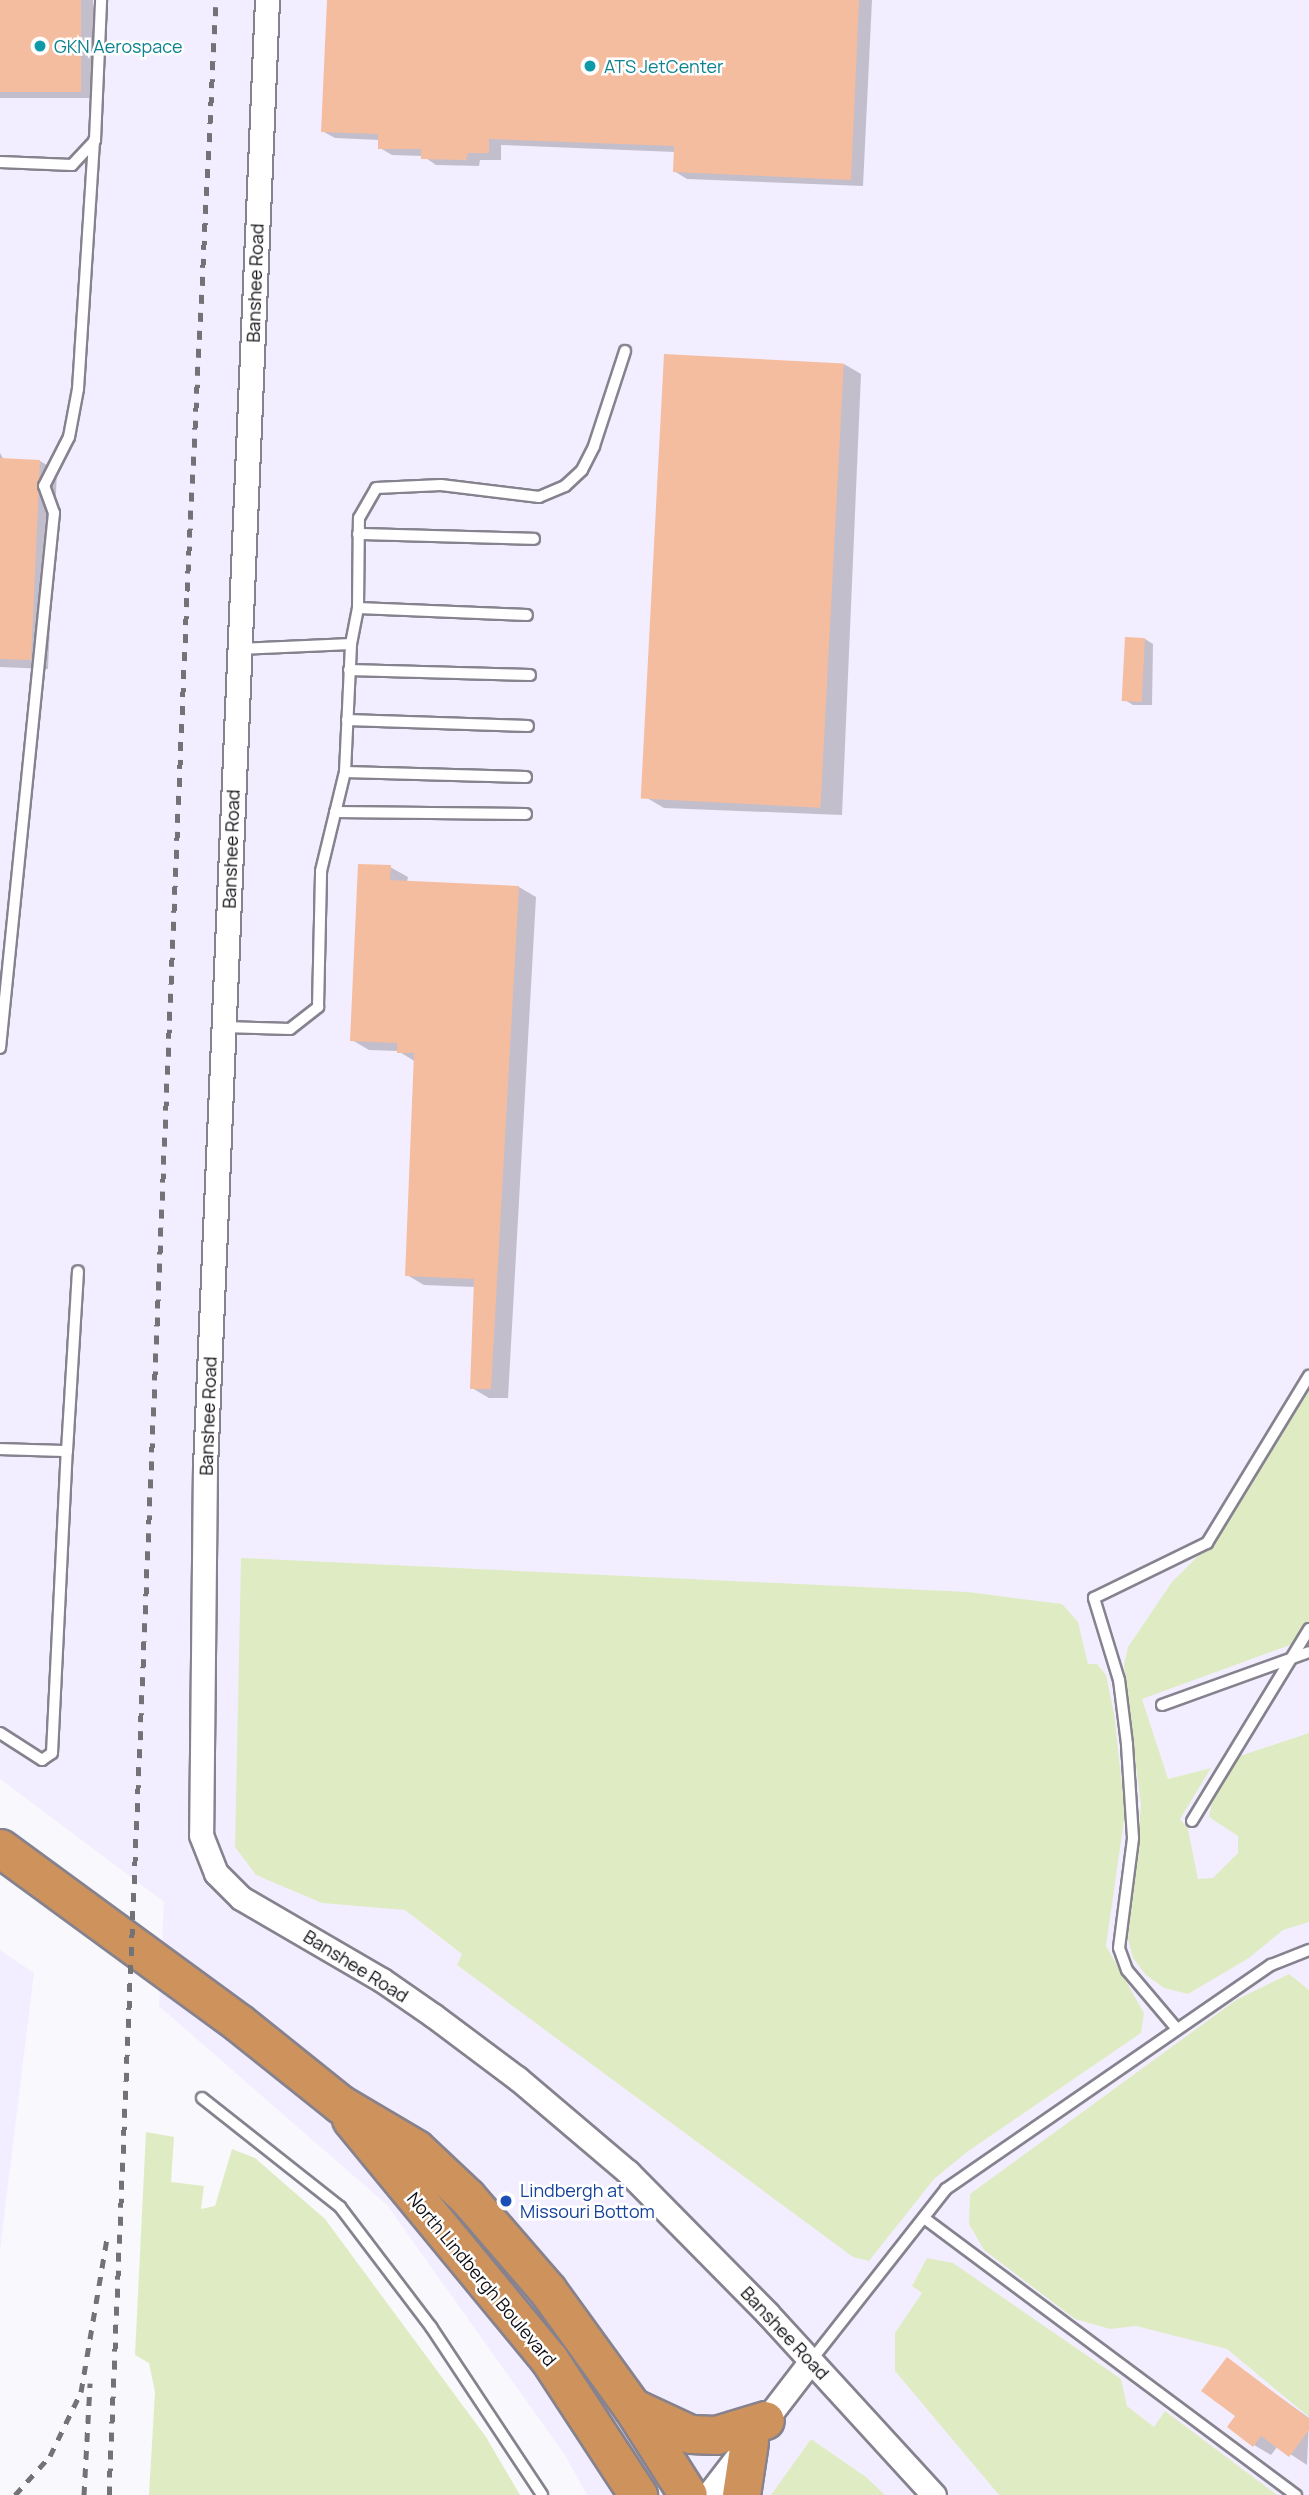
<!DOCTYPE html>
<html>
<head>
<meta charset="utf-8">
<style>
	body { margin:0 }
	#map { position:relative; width:1309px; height:2495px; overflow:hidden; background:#f9f8fd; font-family:Manrope,sans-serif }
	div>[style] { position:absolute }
	.built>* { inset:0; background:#f3eeff }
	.green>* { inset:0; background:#dfecc3 }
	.shadow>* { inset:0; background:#0003; transform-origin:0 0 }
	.building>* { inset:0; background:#f5bd9f; transform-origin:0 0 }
	.roads { filter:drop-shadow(2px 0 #86828e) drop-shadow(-2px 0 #86828e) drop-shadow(0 2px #86828e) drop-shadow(0 -2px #86828e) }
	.service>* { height:10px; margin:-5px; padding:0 5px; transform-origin:5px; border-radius:5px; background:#fff }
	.minor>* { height:23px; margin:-11.5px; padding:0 11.5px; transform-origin:11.5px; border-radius:11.5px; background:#fff }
	.trunk>* { height:37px; margin:-18.5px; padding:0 18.5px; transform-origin:18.5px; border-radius:18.5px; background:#ce925c }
	.rail>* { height:5px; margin-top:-2.5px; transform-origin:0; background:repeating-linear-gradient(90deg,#737277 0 9px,transparent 0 18px) }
	.dots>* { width:19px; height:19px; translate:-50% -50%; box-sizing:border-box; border:4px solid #fff; border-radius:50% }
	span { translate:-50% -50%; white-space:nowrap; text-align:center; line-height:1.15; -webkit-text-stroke:5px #fff; paint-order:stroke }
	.culture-label { font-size:18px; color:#0d838f }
	.left { translate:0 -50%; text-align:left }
	.street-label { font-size:18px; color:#0e0c11 }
	.transit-label { font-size:18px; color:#164399 }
</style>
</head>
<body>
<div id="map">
	<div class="built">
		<i style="clip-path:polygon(0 0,1309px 0,1309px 2495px,587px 2495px,565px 2455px,387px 2205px,159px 2006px,164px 1902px,0 1779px)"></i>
		<i style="clip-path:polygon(0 1950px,34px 1973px,0 2250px)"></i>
	</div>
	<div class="green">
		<i style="clip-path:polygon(1309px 1385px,1309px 1623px,1298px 1642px,1142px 1699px,1168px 1779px,1211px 1768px,1180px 1819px,1188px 1829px,1198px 1879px,1213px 1878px,1238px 1853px,1238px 1836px,1209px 1817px,1214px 1791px,1237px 1757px,1309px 1733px,1309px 1922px,1283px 1930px,1249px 1958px,1188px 1994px,1164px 1988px,1146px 1975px,1133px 1958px,1128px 1939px,1141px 1806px,1124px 1665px,1128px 1647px,1172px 1582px,1198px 1556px,1232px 1512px)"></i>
		<i style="clip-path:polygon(241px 1558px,968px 1592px,1062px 1604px,1078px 1622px,1088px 1664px,1097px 1664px,1106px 1675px,1114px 1713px,1125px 1813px,1106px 1946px,1144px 2013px,1141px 2033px,967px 2152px,934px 2179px,869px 2261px,853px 2257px,457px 1965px,462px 1954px,405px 1910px,322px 1903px,256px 1875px,235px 1847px)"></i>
		<i style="clip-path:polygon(1289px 1974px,1309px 1990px,1309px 2417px,1227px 2349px,1136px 2326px,1110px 2329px,1075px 2319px,984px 2250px,969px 2224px,970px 2194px,1236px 2000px)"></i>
		<i style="clip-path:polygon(146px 2132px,174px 2137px,171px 2182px,204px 2186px,201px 2209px,215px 2206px,232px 2149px,255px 2158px,325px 2219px,486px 2437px,520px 2495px,149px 2495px,155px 2392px,149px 2363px,135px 2355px)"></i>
		<i style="clip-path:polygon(927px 2258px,953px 2263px,1121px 2379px,1127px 2406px,1154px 2427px,1165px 2411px,1277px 2495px,999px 2495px,895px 2371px,895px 2333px,922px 2293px,912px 2286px)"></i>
		<i style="clip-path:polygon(811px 2439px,866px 2477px,885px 2495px,771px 2495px)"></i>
	</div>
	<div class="shadow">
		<i style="left:0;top:0;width:93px;height:98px"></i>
		<i style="clip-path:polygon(328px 0,872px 0,863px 186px,687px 179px,674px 171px,675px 152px,501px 145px,501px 160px,480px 160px,479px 166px,436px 165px,423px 156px,392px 155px,380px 148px,380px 140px,335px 138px,322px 131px)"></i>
		<i style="clip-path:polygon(844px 364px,861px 374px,842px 815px,664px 808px,647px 798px)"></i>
		<i style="clip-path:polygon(0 453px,4px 460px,40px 461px,57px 471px,48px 669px,0 667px)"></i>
		<i style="clip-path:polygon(1145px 639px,1153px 644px,1152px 705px,1133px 705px,1125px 700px)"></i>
		<i style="clip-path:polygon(390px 867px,408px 877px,407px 882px,519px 887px,536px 897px,508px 1398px,489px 1398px,472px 1388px,475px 1287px,424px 1285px,407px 1275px,416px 1062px,398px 1051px,369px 1050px,352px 1040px)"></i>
		<i style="clip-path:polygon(1227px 2359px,1309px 2418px,1307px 2465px,1278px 2446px,1271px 2455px,1254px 2445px)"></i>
	</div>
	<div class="building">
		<i style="left:0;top:0;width:81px;height:92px"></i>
		<i style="clip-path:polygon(327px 0,859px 0,851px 180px,673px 172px,674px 146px,489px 139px,489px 153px,468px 153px,466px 160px,421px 159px,421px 149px,378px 149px,378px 134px,321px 132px)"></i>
		<i style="left:664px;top:354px;width:180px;height:445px;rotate:3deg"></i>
		<i style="clip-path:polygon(0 458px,40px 460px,31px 660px,0 659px)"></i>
		<i style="left:1125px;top:637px;width:20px;height:64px;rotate:3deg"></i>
		<i style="clip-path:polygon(358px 864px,391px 865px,390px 880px,519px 886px,491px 1389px,470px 1389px,474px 1279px,405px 1276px,414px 1053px,397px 1053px,397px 1043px,350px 1041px)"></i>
		<i style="clip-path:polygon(1227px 2357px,1309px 2419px,1309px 2430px,1289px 2457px,1261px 2436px,1253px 2447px,1227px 2427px,1235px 2416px,1201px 2391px)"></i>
	</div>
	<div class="roads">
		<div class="service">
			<i style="left:0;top:162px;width:72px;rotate:2.4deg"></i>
			<i style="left:72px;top:165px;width:34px;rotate:-47deg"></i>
			<i style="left:95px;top:140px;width:140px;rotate:-87.5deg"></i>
			<i style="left:358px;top:534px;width:176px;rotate:1.6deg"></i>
			<i style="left:358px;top:608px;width:169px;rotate:2.4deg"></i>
			<i style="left:239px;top:649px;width:112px;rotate:-2.6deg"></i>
			<i style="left:351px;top:644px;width:37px;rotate:-79deg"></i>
			<i style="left:358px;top:608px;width:90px;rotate:-89.4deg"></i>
			<i style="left:359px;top:518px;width:34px;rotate:-60deg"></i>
			<i style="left:376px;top:488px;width:65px;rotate:-2.6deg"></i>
			<i style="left:441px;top:485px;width:99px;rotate:7deg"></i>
			<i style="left:539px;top:497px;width:28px;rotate:-23deg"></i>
			<i style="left:565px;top:486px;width:23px;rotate:-43deg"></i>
			<i style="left:582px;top:470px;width:27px;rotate:-63deg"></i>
			<i style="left:594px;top:446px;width:100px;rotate:-71.9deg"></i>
			<i style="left:349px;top:670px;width:181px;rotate:1.6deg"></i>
			<i style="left:347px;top:720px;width:181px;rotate:1.9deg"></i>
			<i style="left:345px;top:772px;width:181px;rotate:1.6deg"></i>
			<i style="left:335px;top:812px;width:191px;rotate:0.6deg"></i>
			<i style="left:224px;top:1027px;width:66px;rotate:1.7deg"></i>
			<i style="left:290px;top:1029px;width:36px;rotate:-38deg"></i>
			<i style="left:318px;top:1007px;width:136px;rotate:-88.7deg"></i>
			<i style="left:321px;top:871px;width:102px;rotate:-76.4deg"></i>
			<i style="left:345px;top:772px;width:128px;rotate:-87.3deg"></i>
			<i style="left:0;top:1048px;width:538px;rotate:-84.24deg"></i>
			<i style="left:54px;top:513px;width:29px;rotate:-110deg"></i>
			<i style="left:44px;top:486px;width:55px;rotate:-63deg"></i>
			<i style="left:69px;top:437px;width:49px;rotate:-79.4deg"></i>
			<i style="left:78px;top:389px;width:249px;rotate:-86.3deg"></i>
			<i style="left:0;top:1449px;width:67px;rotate:1.7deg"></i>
			<i style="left:67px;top:1451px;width:180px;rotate:-86.5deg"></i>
			<i style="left:1162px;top:1705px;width:156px;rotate:-19.8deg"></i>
			<i style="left:0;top:1733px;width:50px;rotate:32.7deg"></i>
			<i style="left:42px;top:1760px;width:12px;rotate:-35deg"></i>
			<i style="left:52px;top:1753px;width:302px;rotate:-87.2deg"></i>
			<i style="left:1192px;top:1821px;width:225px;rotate:-58.6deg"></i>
			<i style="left:1177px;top:2029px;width:77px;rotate:-130.3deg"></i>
			<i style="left:1127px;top:1970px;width:23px;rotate:-110deg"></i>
			<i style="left:1119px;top:1948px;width:111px;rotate:-82.7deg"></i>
			<i style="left:1133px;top:1838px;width:94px;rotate:-93.7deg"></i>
			<i style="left:1127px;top:1744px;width:64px;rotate:-97.1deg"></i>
			<i style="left:1119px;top:1680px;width:86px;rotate:-107deg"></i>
			<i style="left:1094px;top:1598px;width:126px;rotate:-26deg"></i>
			<i style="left:1207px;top:1543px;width:196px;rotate:-58.6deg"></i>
			<i style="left:202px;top:2098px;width:176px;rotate:38.3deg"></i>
			<i style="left:340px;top:2207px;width:151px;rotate:52.8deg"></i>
			<i style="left:431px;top:2327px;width:201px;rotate:56.5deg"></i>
			<i style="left:924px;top:2218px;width:464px;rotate:36.7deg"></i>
			<i style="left:810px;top:2362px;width:220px;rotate:-51.8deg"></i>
			<i style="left:946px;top:2189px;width:395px;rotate:-34.6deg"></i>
			<i style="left:1271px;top:1965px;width:41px;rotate:-21.5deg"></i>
		</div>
		<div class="minor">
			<i style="left:267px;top:0;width:1467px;rotate:92.42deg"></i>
			<i style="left:205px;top:1466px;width:369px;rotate:90.6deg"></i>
			<i style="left:201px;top:1835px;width:41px;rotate:68.5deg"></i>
			<i style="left:216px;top:1873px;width:35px;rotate:45deg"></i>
			<i style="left:241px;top:1898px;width:163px;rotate:30.2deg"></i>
			<i style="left:382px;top:1980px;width:63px;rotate:34.7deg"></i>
			<i style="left:434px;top:2016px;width:104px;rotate:36.8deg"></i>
			<i style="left:517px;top:2078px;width:145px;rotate:40.3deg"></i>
			<i style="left:628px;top:2172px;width:198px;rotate:45.4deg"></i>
			<i style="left:767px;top:2313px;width:247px;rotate:47.5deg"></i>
			<i style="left:708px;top:2495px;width:168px;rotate:-52.5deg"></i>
		</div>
		<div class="trunk">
			<i style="left:0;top:1848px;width:296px;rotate:36.2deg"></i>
			<i style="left:239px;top:2023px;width:129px;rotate:38.7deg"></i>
			<i style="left:340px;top:2104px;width:88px;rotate:30.6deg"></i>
			<i style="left:416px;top:2149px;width:70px;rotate:43.3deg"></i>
			<i style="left:467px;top:2197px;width:124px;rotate:49.2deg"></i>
			<i style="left:548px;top:2291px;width:143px;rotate:54.1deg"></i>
			<i style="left:632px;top:2407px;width:104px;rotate:57.5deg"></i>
			<i style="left:351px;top:2119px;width:311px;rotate:50.5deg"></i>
			<i style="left:549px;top:2359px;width:163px;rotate:56.8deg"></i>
			<i style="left:632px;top:2407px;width:64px;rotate:25deg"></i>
			<i style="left:690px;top:2434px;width:26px;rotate:2deg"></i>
			<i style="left:716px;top:2435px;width:51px;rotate:-17deg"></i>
			<i style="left:741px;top:2495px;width:54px;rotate:-81.4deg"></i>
		</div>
	</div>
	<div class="rail">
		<i style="left:15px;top:2495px;width:52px;rotate:-48.1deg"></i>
		<i style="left:50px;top:2456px;width:71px;rotate:-64.2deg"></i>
		<i style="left:81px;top:2392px;width:155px;rotate:-80.4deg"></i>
		<i style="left:84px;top:2495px;width:112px;rotate:-86.9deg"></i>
		<i style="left:109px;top:2495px;width:1906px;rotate:-87.65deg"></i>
		<i style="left:187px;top:591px;width:592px;rotate:-87.19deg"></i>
	</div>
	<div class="dots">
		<i style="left:40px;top:46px;background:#0f9aa8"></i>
		<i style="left:590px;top:66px;background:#0f9aa8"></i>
		<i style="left:506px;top:2201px;background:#1a4fb4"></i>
	</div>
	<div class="culture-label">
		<span class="left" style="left:54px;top:46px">GKN Aerospace</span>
		<span class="left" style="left:604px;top:66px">ATS JetCenter</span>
	</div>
	<div class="street-label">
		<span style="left:255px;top:283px;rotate:-88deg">Banshee Road</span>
		<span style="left:231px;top:849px;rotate:-88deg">Banshee Road</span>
		<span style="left:208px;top:1416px;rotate:-88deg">Banshee Road</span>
		<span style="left:356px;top:1966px;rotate:32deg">Banshee Road</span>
		<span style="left:482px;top:2279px;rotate:50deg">North Lindbergh Boulevard</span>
		<span style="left:785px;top:2333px;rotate:47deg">Banshee Road</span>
	</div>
	<div class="transit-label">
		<span class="left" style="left:520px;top:2201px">Lindbergh at<br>Missouri Bottom</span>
	</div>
</div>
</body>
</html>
